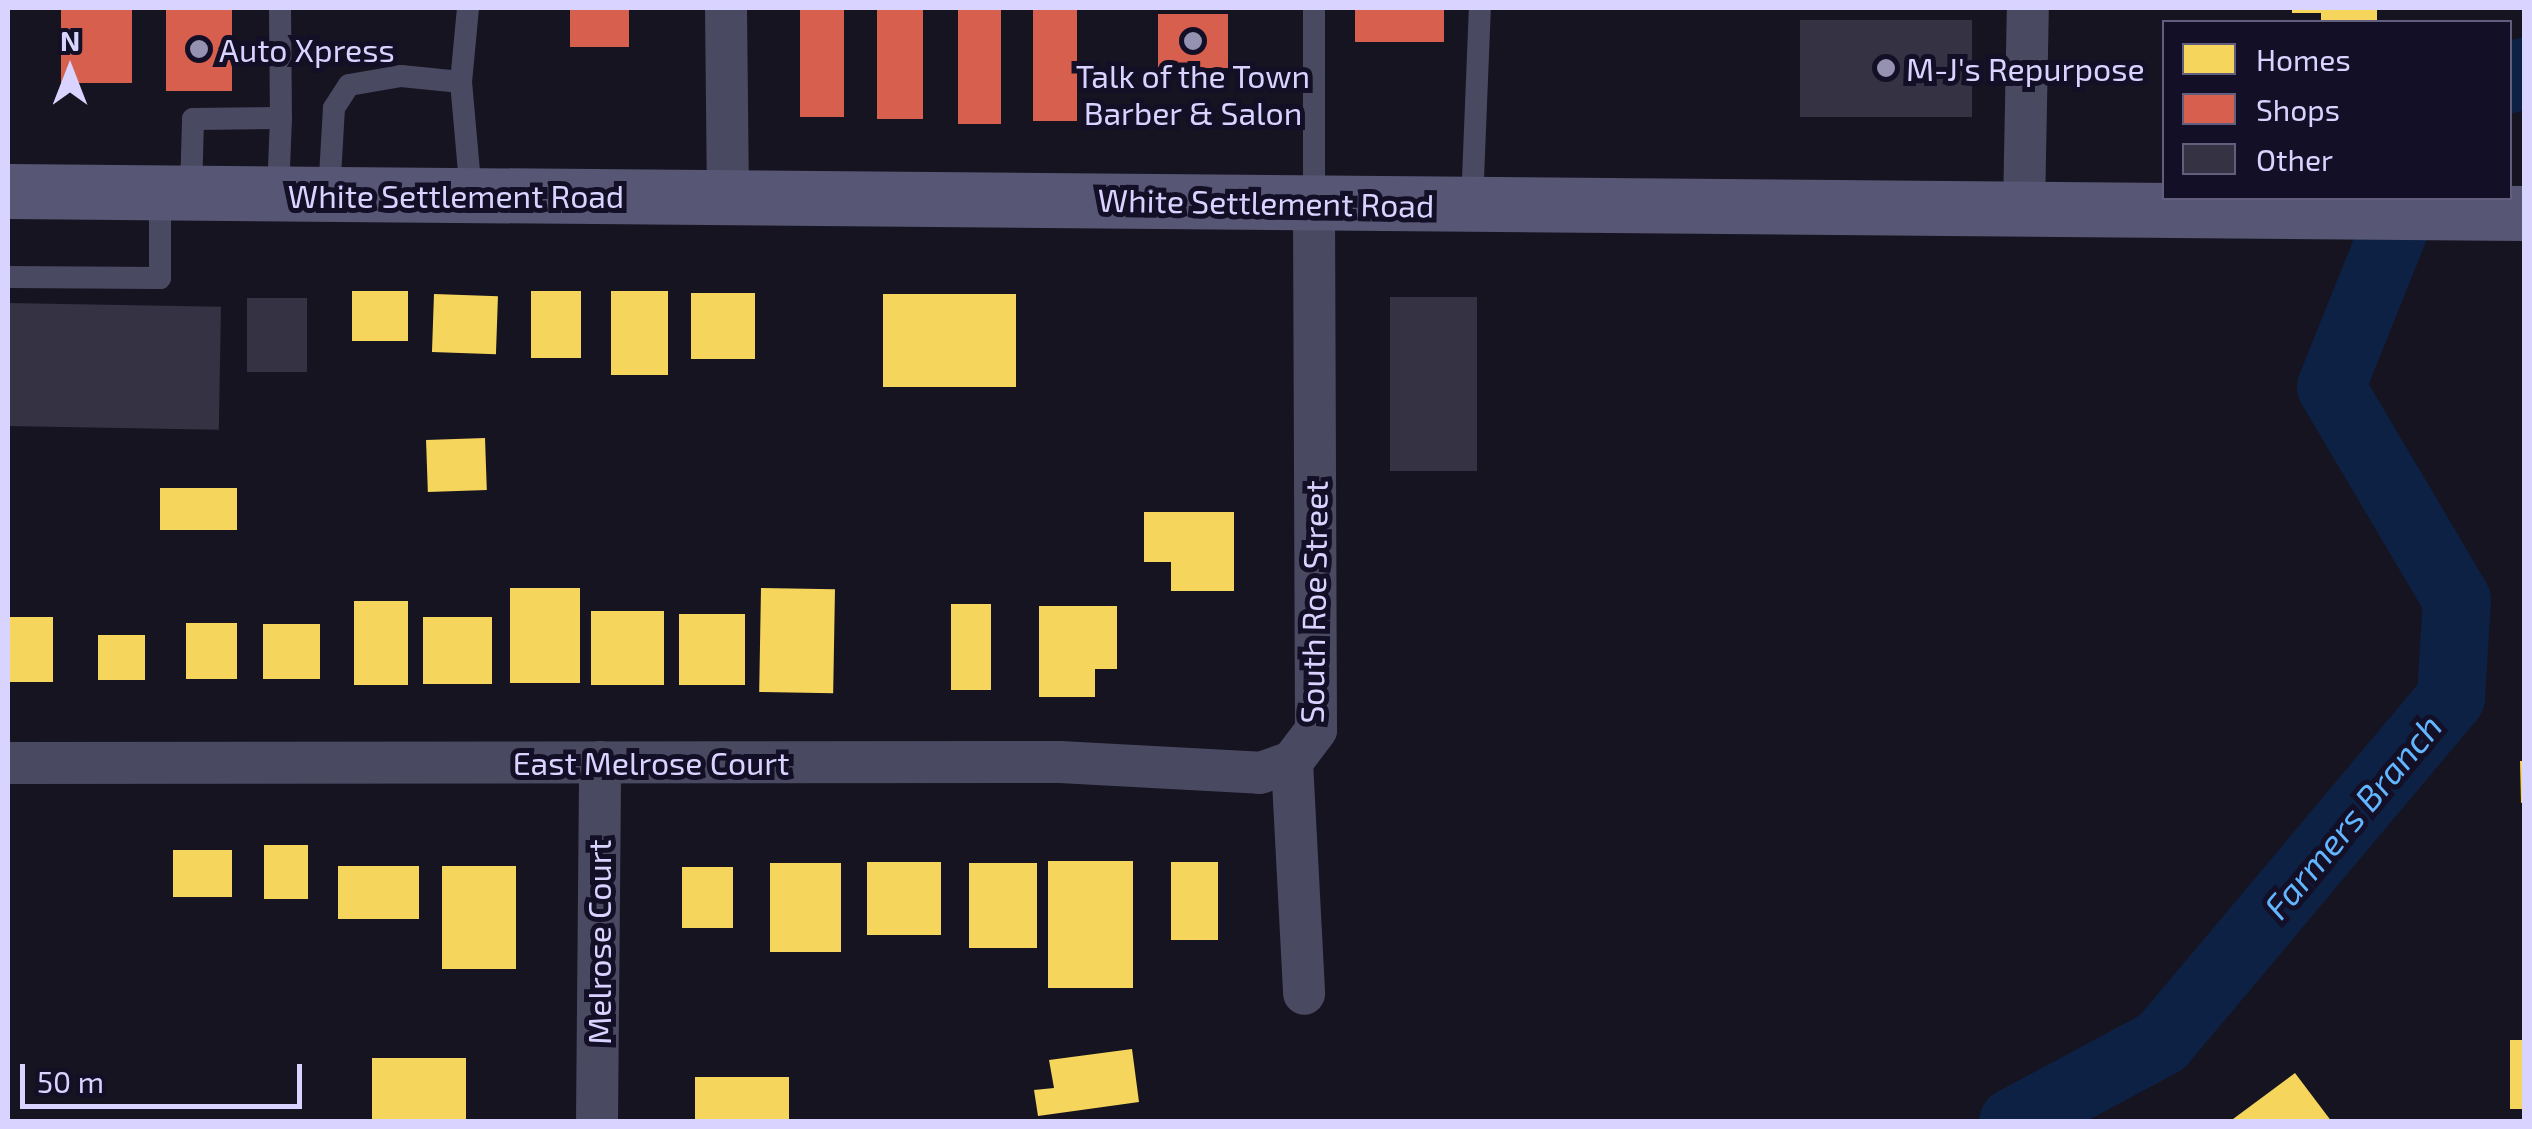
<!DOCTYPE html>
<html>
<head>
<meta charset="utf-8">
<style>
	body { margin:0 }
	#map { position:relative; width:2532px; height:1129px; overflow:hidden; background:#161421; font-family:"Exo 2",sans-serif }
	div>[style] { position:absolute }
	.homes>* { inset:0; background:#f6d55c; transform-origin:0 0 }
	.shops>* { inset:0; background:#d6604d; transform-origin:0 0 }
	.river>* { height:68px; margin:-34px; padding:0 34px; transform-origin:34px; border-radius:34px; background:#0d2144 }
	.building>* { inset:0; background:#343243; transform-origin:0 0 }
	.lane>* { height:22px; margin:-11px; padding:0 11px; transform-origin:11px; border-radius:11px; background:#4a4962 }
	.street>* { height:42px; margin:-21px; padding:0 21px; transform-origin:21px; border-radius:21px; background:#4a4962 }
	.secondary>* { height:55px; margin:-27.5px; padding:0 27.5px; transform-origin:27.5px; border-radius:27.5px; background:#575674 }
	.dots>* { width:28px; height:28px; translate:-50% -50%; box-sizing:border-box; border:5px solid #130f26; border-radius:50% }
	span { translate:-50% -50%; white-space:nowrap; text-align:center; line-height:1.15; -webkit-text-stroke:10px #130f26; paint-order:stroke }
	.poi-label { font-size:32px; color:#d9d4ff }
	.left { translate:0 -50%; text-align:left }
	.street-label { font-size:32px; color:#d9d4ff }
	.water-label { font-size:35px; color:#62b6ff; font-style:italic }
	.frame { position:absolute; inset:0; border:10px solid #d9d4ff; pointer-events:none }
	.legend { position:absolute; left:2162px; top:20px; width:350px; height:180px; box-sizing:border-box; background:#130f26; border:2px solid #625e7d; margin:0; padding:12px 18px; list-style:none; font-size:30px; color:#d9d4ff }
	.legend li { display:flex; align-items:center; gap:20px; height:50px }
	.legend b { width:50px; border:2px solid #625e7d }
	.north { position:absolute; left:20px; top:20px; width:100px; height:100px; -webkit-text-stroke:8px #130f26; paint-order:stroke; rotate:0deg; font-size:28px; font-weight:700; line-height:40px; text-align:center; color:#d9d4ff }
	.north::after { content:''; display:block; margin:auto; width:35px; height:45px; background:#d9d4ff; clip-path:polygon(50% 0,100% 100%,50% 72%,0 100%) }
	.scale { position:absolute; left:20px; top:1064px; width:282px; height:45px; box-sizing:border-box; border:5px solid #d9d4ff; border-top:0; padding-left:12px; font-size:30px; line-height:35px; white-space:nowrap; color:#d9d4ff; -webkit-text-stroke:8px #130f26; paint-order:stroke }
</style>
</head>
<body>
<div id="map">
	<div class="homes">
		<i style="clip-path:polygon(2292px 8px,2377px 8px,2377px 22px,2321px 22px,2321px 13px,2292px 13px)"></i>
		<i style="left:352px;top:291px;width:56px;height:50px"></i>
		<i style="left:531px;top:291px;width:50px;height:67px"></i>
		<i style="left:611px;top:291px;width:57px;height:84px"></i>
		<i style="left:691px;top:293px;width:64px;height:66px"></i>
		<i style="left:434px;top:294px;width:64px;height:58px;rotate:2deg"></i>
		<i style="left:883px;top:294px;width:133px;height:93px"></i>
		<i style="left:485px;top:438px;width:52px;height:59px;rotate:88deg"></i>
		<i style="left:160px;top:488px;width:77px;height:42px"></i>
		<i style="clip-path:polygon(1144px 512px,1234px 512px,1234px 591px,1171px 591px,1171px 562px,1144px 562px)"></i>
		<i style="left:510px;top:588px;width:70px;height:95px"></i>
		<i style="left:761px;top:588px;width:74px;height:104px;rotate:1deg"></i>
		<i style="left:354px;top:601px;width:54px;height:84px"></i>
		<i style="left:951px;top:604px;width:40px;height:86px"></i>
		<i style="clip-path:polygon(1039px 606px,1117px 606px,1117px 669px,1095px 669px,1095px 697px,1039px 697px)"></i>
		<i style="left:591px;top:611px;width:73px;height:74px"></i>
		<i style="left:679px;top:614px;width:66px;height:71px"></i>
		<i style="left:8px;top:617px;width:45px;height:65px"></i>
		<i style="left:423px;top:617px;width:69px;height:67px"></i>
		<i style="left:186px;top:623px;width:51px;height:56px"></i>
		<i style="left:263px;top:624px;width:57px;height:55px"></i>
		<i style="left:98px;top:635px;width:47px;height:45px"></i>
		<i style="clip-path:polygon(2520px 761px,2524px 761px,2524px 802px,2521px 803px)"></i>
		<i style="left:264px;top:845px;width:44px;height:54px"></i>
		<i style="left:173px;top:850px;width:59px;height:47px"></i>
		<i style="left:1048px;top:861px;width:85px;height:127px"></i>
		<i style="left:867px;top:862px;width:74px;height:73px"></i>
		<i style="left:1171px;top:862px;width:47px;height:78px"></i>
		<i style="left:770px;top:863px;width:71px;height:89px"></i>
		<i style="left:969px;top:863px;width:68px;height:85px"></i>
		<i style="left:338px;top:866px;width:81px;height:53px"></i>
		<i style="left:442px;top:866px;width:74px;height:103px"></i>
		<i style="left:682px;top:867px;width:51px;height:61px"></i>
		<i style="left:2510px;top:1040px;width:14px;height:69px"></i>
		<i style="clip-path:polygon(1132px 1049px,1139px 1102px,1038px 1116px,1034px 1090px,1054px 1088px,1049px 1060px)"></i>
		<i style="left:372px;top:1058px;width:94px;height:64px"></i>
		<i style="clip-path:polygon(2295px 1073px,2332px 1122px,2229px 1122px)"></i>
		<i style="left:695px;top:1077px;width:94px;height:45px"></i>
	</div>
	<div class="shops">
		<i style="left:61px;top:8px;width:71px;height:75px"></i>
		<i style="left:166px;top:8px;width:66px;height:83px"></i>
		<i style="left:570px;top:8px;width:59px;height:39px"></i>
		<i style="left:800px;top:8px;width:44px;height:109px"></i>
		<i style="left:877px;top:8px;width:46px;height:111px"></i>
		<i style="left:958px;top:8px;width:43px;height:116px"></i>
		<i style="left:1033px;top:8px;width:44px;height:113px"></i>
		<i style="left:1355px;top:8px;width:89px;height:34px"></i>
		<i style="left:1158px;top:14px;width:70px;height:54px"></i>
	</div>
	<div class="river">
		<i style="left:2510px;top:79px;width:16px;rotate:-27deg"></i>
		<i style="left:2013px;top:1122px;width:169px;rotate:-28.2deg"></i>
		<i style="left:2162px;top:1042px;width:450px;rotate:-50deg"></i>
		<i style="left:2451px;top:697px;width:97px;rotate:-86.5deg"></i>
		<i style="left:2457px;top:600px;width:247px;rotate:-120.6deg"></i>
		<i style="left:2331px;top:387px;width:204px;rotate:-68.1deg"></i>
	</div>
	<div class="building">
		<i style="left:1800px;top:20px;width:172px;height:97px"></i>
		<i style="left:1390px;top:297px;width:87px;height:174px"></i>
		<i style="left:247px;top:298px;width:60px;height:74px"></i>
		<i style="left:8px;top:303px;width:213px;height:123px;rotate:1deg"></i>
	</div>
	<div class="lane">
		<i style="left:280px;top:8px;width:110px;rotate:89.5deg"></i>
		<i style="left:468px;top:8px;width:74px;rotate:95.4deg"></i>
		<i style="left:461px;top:82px;width:113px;rotate:84.9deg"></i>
		<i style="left:1314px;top:8px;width:195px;rotate:90deg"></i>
		<i style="left:191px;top:192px;width:73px;rotate:-88.4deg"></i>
		<i style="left:193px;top:119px;width:88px;rotate:-0.7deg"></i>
		<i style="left:281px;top:118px;width:75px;rotate:92.3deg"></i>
		<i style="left:329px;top:194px;width:86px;rotate:-86.7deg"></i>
		<i style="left:334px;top:108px;width:27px;rotate:-57deg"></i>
		<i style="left:349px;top:85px;width:53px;rotate:-9.8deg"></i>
		<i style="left:401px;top:76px;width:60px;rotate:5.7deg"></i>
		<i style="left:1472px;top:204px;width:196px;rotate:-87.7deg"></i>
		<i style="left:8px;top:277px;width:152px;rotate:0.4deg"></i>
		<i style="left:160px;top:278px;width:86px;rotate:-90deg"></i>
	</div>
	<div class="street">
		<i style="left:726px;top:8px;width:189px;rotate:89.4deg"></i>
		<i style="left:2024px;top:209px;width:201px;rotate:-88.9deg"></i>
		<i style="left:1292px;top:762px;width:232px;rotate:87deg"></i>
		<i style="left:8px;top:763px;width:1052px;rotate:-0.05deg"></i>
		<i style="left:1060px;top:762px;width:200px;rotate:3.1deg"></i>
		<i style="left:1260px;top:773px;width:34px;rotate:-19deg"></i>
		<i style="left:1292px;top:762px;width:40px;rotate:-53deg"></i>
		<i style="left:1316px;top:730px;width:527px;rotate:-90.22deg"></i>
		<i style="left:597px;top:1122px;width:360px;rotate:-89.5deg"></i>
	</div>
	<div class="secondary">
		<i style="left:8px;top:191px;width:2516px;rotate:0.5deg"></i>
	</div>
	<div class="dots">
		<i style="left:1193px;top:41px;background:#9591b1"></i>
		<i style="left:199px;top:49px;background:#9591b1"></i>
		<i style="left:1886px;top:68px;background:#9591b1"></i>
	</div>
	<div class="poi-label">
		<span class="left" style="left:219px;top:49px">Auto Xpress</span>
		<span class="left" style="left:1906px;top:68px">M-J's Repurpose</span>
		<span style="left:1193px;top:94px">Talk of the Town<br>Barber &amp; Salon</span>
	</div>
	<div class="street-label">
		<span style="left:456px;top:195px">White Settlement Road</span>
		<span style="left:1266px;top:202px;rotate:1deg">White Settlement Road</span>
		<span style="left:1313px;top:602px;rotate:-89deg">South Roe Street</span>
		<span style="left:651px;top:762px">East Melrose Court</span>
		<span style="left:598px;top:942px;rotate:-90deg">Melrose Court</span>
	</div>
	<div class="water-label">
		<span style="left:2352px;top:816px;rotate:-50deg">Farmers Branch</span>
	</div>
	<div class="frame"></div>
	<ul class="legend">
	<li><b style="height:28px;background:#f6d55c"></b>Homes</li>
	<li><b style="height:28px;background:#d6604d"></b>Shops</li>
	<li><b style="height:28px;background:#343243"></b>Other</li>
	</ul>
	<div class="north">N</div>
	<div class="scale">50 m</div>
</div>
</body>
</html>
